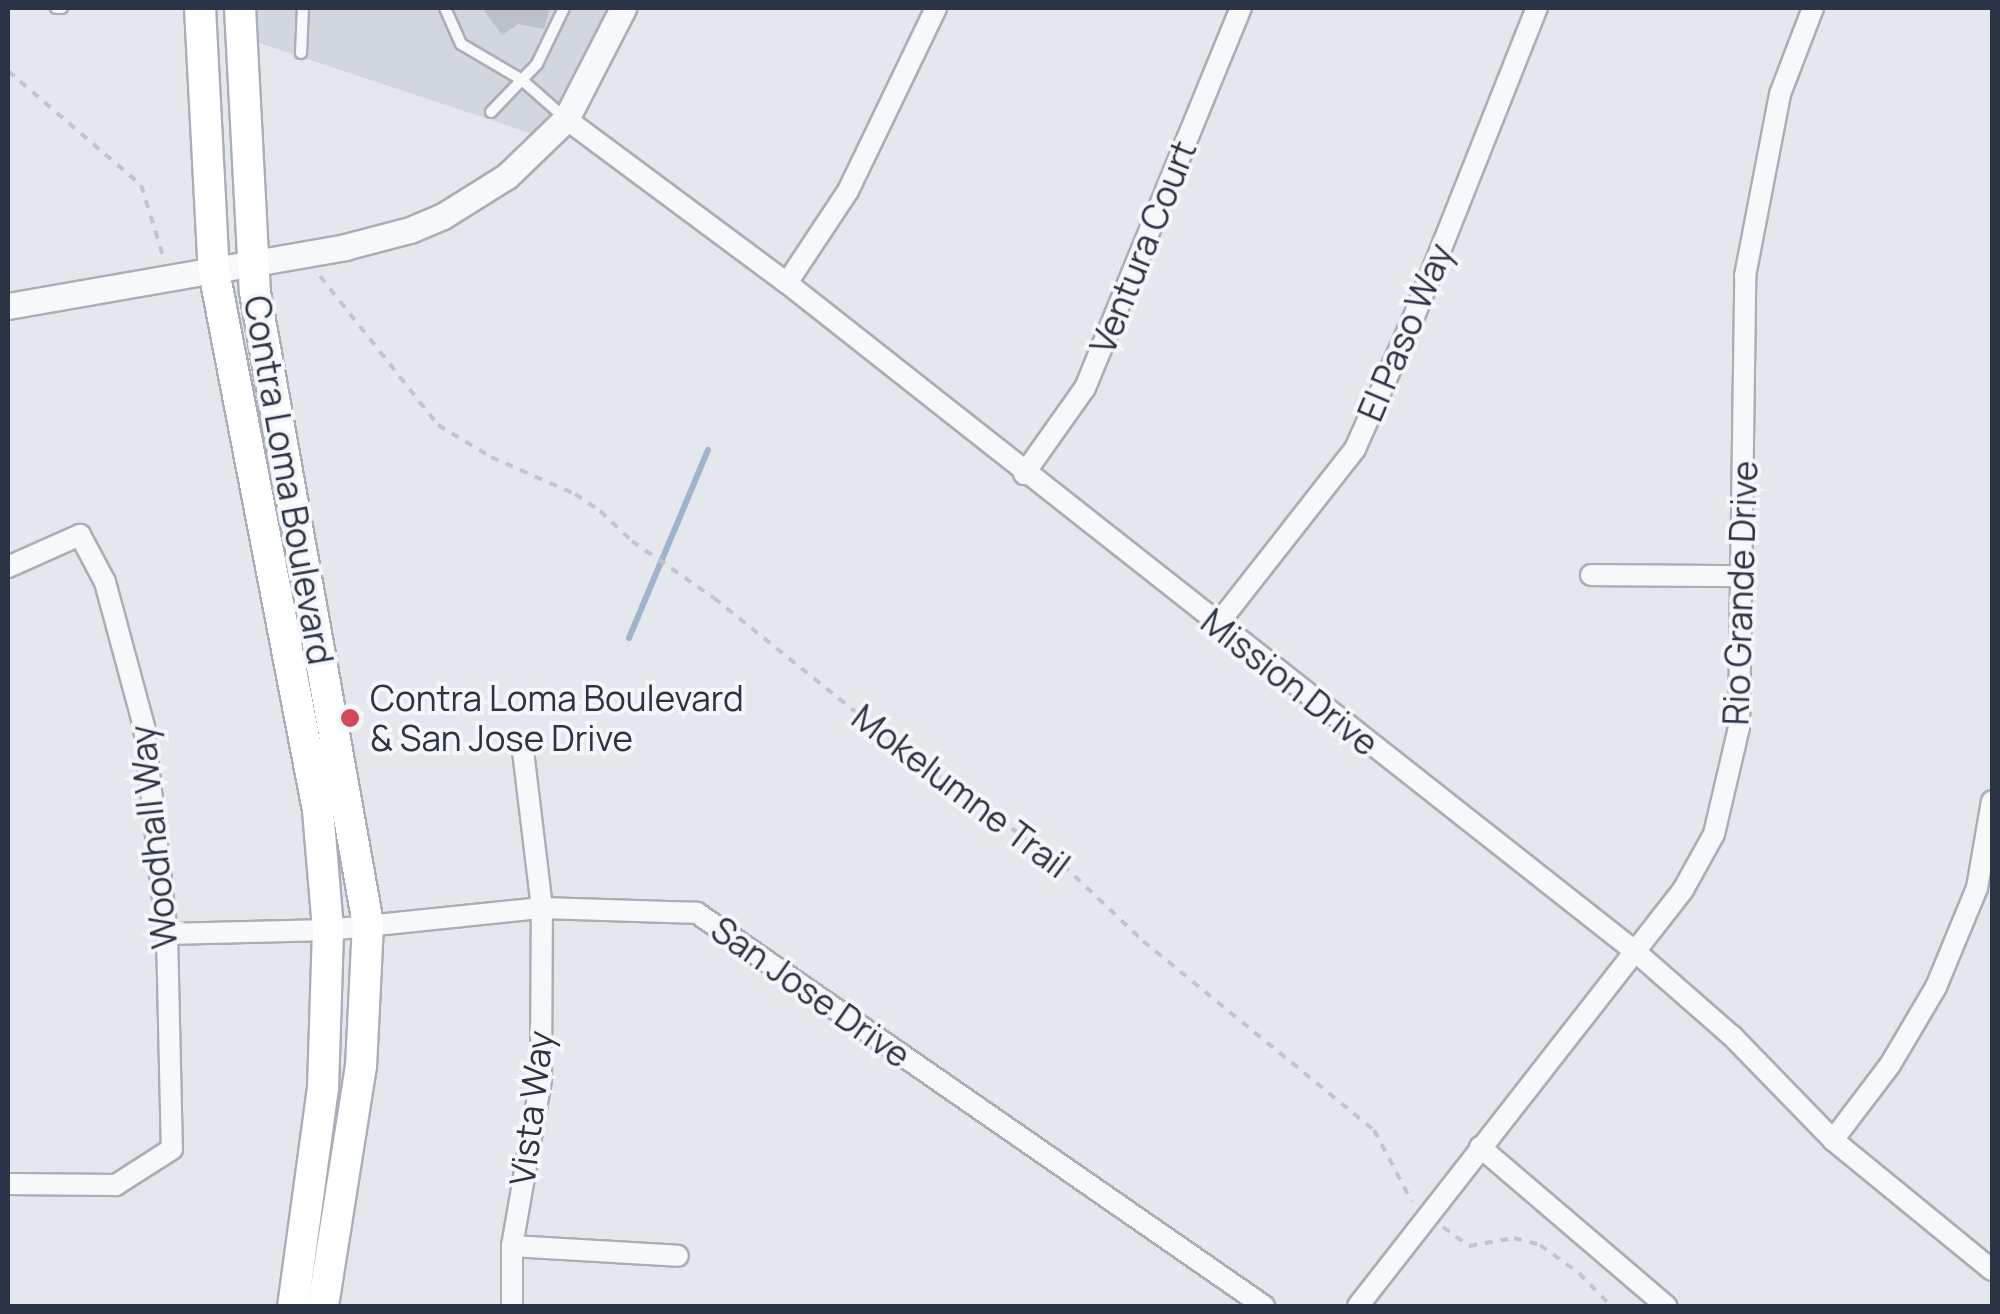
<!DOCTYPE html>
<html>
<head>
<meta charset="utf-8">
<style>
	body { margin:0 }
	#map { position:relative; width:2000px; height:1314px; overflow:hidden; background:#e4e7ec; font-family:Manrope,sans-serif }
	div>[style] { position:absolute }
	.built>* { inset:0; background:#d2d6de }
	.stream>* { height:6px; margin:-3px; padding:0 3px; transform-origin:3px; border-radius:3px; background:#9fb4cc }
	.building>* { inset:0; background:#bbc0ca }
	.path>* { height:4px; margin-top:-2px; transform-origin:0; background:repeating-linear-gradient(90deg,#c2c5cb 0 8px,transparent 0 16px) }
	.roads { filter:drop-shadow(2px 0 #a9aeb7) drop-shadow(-2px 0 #a9aeb7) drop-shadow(0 2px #a9aeb7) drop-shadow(0 -2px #a9aeb7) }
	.service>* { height:10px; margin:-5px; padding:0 5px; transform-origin:5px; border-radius:5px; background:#f7f8fa }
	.minor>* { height:20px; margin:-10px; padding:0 10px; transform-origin:10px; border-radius:10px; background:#f7f8fa }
	.tertiary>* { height:25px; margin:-12.5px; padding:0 12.5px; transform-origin:12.5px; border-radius:12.5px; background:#f7f8fa }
	.secondary>* { height:30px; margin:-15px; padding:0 15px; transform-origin:15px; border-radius:15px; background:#fff }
	.dots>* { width:28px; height:28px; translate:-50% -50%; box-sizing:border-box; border:5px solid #f4f6f9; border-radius:50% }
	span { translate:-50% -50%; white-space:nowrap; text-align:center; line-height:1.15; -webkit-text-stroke:8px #f4f6f9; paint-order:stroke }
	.street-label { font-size:35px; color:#2b3445 }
	.poi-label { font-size:35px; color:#2b3445 }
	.left { translate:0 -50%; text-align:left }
	.frame { position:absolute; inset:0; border:10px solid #2b3445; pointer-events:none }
</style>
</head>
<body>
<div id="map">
	<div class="built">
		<i style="clip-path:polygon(240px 8px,623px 8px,548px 139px,238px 36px)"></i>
	</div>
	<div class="stream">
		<i style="left:629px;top:638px;width:204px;rotate:-67.2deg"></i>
	</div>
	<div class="building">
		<i style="clip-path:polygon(482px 8px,550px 8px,544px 29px,518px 24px,502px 35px)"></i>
	</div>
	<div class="path">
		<i style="left:8px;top:71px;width:175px;rotate:40.6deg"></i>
		<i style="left:141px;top:185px;width:74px;rotate:72.8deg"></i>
		<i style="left:320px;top:276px;width:190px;rotate:51.6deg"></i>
		<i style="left:438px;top:425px;width:62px;rotate:31.1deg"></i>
		<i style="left:491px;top:457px;width:92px;rotate:23.8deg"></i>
		<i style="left:575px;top:494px;width:30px;rotate:34deg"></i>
		<i style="left:600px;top:511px;width:44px;rotate:43.2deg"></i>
		<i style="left:632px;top:541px;width:100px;rotate:34.8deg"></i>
		<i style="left:714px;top:598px;width:249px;rotate:38.8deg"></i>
		<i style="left:908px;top:754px;width:191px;rotate:35.6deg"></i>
		<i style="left:1063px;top:865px;width:110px;rotate:43.5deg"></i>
		<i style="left:1143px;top:941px;width:298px;rotate:39.3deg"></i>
		<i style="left:1374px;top:1130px;width:81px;rotate:62.2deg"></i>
		<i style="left:1443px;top:1227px;width:32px;rotate:36deg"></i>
		<i style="left:1469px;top:1246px;width:46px;rotate:-10.1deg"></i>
		<i style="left:1514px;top:1238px;width:27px;rotate:15deg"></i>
		<i style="left:1540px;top:1245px;width:48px;rotate:35.7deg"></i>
		<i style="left:1579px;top:1273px;width:46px;rotate:45.9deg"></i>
	</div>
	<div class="roads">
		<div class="service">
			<i style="left:56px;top:8px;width:6px"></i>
			<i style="left:445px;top:8px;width:39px;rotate:66deg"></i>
			<i style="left:461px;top:44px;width:71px;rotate:30.5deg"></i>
			<i style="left:522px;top:80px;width:57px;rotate:41.5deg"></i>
			<i style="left:301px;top:53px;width:45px;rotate:-87.5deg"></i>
			<i style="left:491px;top:112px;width:66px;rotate:-46.2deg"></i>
			<i style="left:537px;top:64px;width:62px;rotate:-64.3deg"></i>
		</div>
		<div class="minor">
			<i style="left:566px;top:119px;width:275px;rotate:36.6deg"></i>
			<i style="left:787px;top:283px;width:1081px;rotate:38.24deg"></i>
			<i style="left:1636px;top:952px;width:128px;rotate:41.2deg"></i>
			<i style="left:1732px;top:1036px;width:145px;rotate:45.8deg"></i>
			<i style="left:1833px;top:1140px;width:205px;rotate:39.3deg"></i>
			<i style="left:787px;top:283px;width:110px;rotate:-56.5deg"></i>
			<i style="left:848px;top:191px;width:203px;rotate:-64.3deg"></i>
			<i style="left:1024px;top:474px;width:105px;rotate:-54.7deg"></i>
			<i style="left:1085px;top:388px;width:411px;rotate:-67.7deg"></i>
			<i style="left:8px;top:567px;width:79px;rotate:-24deg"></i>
			<i style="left:80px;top:535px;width:53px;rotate:62deg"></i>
			<i style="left:105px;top:582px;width:150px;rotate:74.9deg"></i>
			<i style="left:144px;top:727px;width:208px;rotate:83.7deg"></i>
			<i style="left:167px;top:934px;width:215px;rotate:88.7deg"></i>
			<i style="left:172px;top:1149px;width:67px;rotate:147.3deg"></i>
			<i style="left:116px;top:1185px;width:108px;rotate:-179.5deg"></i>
			<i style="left:1591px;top:575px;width:152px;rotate:0.4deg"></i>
			<i style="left:1217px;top:625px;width:224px;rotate:-51.9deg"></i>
			<i style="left:1355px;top:449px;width:142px;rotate:-66deg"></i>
			<i style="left:1413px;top:319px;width:335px;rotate:-68.3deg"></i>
			<i style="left:167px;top:934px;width:161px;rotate:-1.4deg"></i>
			<i style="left:328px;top:930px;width:215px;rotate:-5.9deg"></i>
			<i style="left:542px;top:908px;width:155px;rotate:1.8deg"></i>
			<i style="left:697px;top:913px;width:690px;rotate:34.73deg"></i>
			<i style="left:1833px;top:1140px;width:94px;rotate:-52.8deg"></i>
			<i style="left:1890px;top:1065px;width:91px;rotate:-59.5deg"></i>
			<i style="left:1936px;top:987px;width:107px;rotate:-67.5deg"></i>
			<i style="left:1977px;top:888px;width:88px;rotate:-80.2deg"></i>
			<i style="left:1480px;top:1147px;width:245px;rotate:40.5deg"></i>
			<i style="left:512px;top:1246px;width:166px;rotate:3.4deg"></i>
			<i style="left:512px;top:1306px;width:60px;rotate:-90deg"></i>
			<i style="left:512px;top:1246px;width:169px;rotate:-80.1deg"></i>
			<i style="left:541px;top:1079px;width:171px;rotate:-89.7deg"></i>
			<i style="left:542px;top:908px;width:157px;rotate:-96.9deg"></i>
			<i style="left:1358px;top:1306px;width:528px;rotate:-52deg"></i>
			<i style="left:1683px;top:890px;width:64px;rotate:-61deg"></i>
			<i style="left:1714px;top:834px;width:110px;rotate:-76.8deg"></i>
			<i style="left:1739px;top:727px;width:451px;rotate:-89.2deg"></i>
			<i style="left:1745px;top:276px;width:185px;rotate:-79.1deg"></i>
			<i style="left:1780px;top:94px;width:92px;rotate:-69deg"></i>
		</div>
		<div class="tertiary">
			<i style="left:8px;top:306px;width:342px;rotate:-9.9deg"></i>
			<i style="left:345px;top:247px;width:67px;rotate:-14.7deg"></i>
			<i style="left:410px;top:230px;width:36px;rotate:-23deg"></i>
			<i style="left:443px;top:216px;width:75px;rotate:-32deg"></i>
			<i style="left:507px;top:176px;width:82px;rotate:-44deg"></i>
			<i style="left:566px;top:119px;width:125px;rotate:-62.8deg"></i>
		</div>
		<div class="secondary">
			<i style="left:200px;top:8px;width:263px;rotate:87deg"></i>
			<i style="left:214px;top:271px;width:549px;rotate:79.08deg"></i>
			<i style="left:318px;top:810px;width:120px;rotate:85.2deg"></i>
			<i style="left:328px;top:930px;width:158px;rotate:91.8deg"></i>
			<i style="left:323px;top:1088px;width:220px;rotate:97.8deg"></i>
			<i style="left:240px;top:8px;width:284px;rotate:87deg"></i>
			<i style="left:255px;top:292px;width:642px;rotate:79.86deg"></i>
			<i style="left:368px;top:924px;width:142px;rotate:92.8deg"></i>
			<i style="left:361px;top:1066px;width:243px;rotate:99deg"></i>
		</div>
	</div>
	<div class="dots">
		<i style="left:350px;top:718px;background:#d1495b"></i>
	</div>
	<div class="street-label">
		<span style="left:1143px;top:247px;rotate:-68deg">Ventura Court</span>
		<span style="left:1405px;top:332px;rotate:-67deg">El Paso Way</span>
		<span style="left:289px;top:480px;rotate:80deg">Contra Loma Boulevard</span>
		<span style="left:1740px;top:593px;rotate:-88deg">Rio Grande Drive</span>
		<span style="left:1290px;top:682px;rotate:38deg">Mission Drive</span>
		<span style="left:961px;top:791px;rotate:37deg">Mokelumne Trail</span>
		<span style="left:153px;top:837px;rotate:-96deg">Woodhall Way</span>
		<span style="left:811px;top:992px;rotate:35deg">San Jose Drive</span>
		<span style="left:531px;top:1108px;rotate:-83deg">Vista Way</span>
	</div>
	<div class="poi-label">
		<span class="left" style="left:370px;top:718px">Contra Loma Boulevard<br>&amp; San Jose Drive</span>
	</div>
	<div class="frame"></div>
</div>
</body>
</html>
